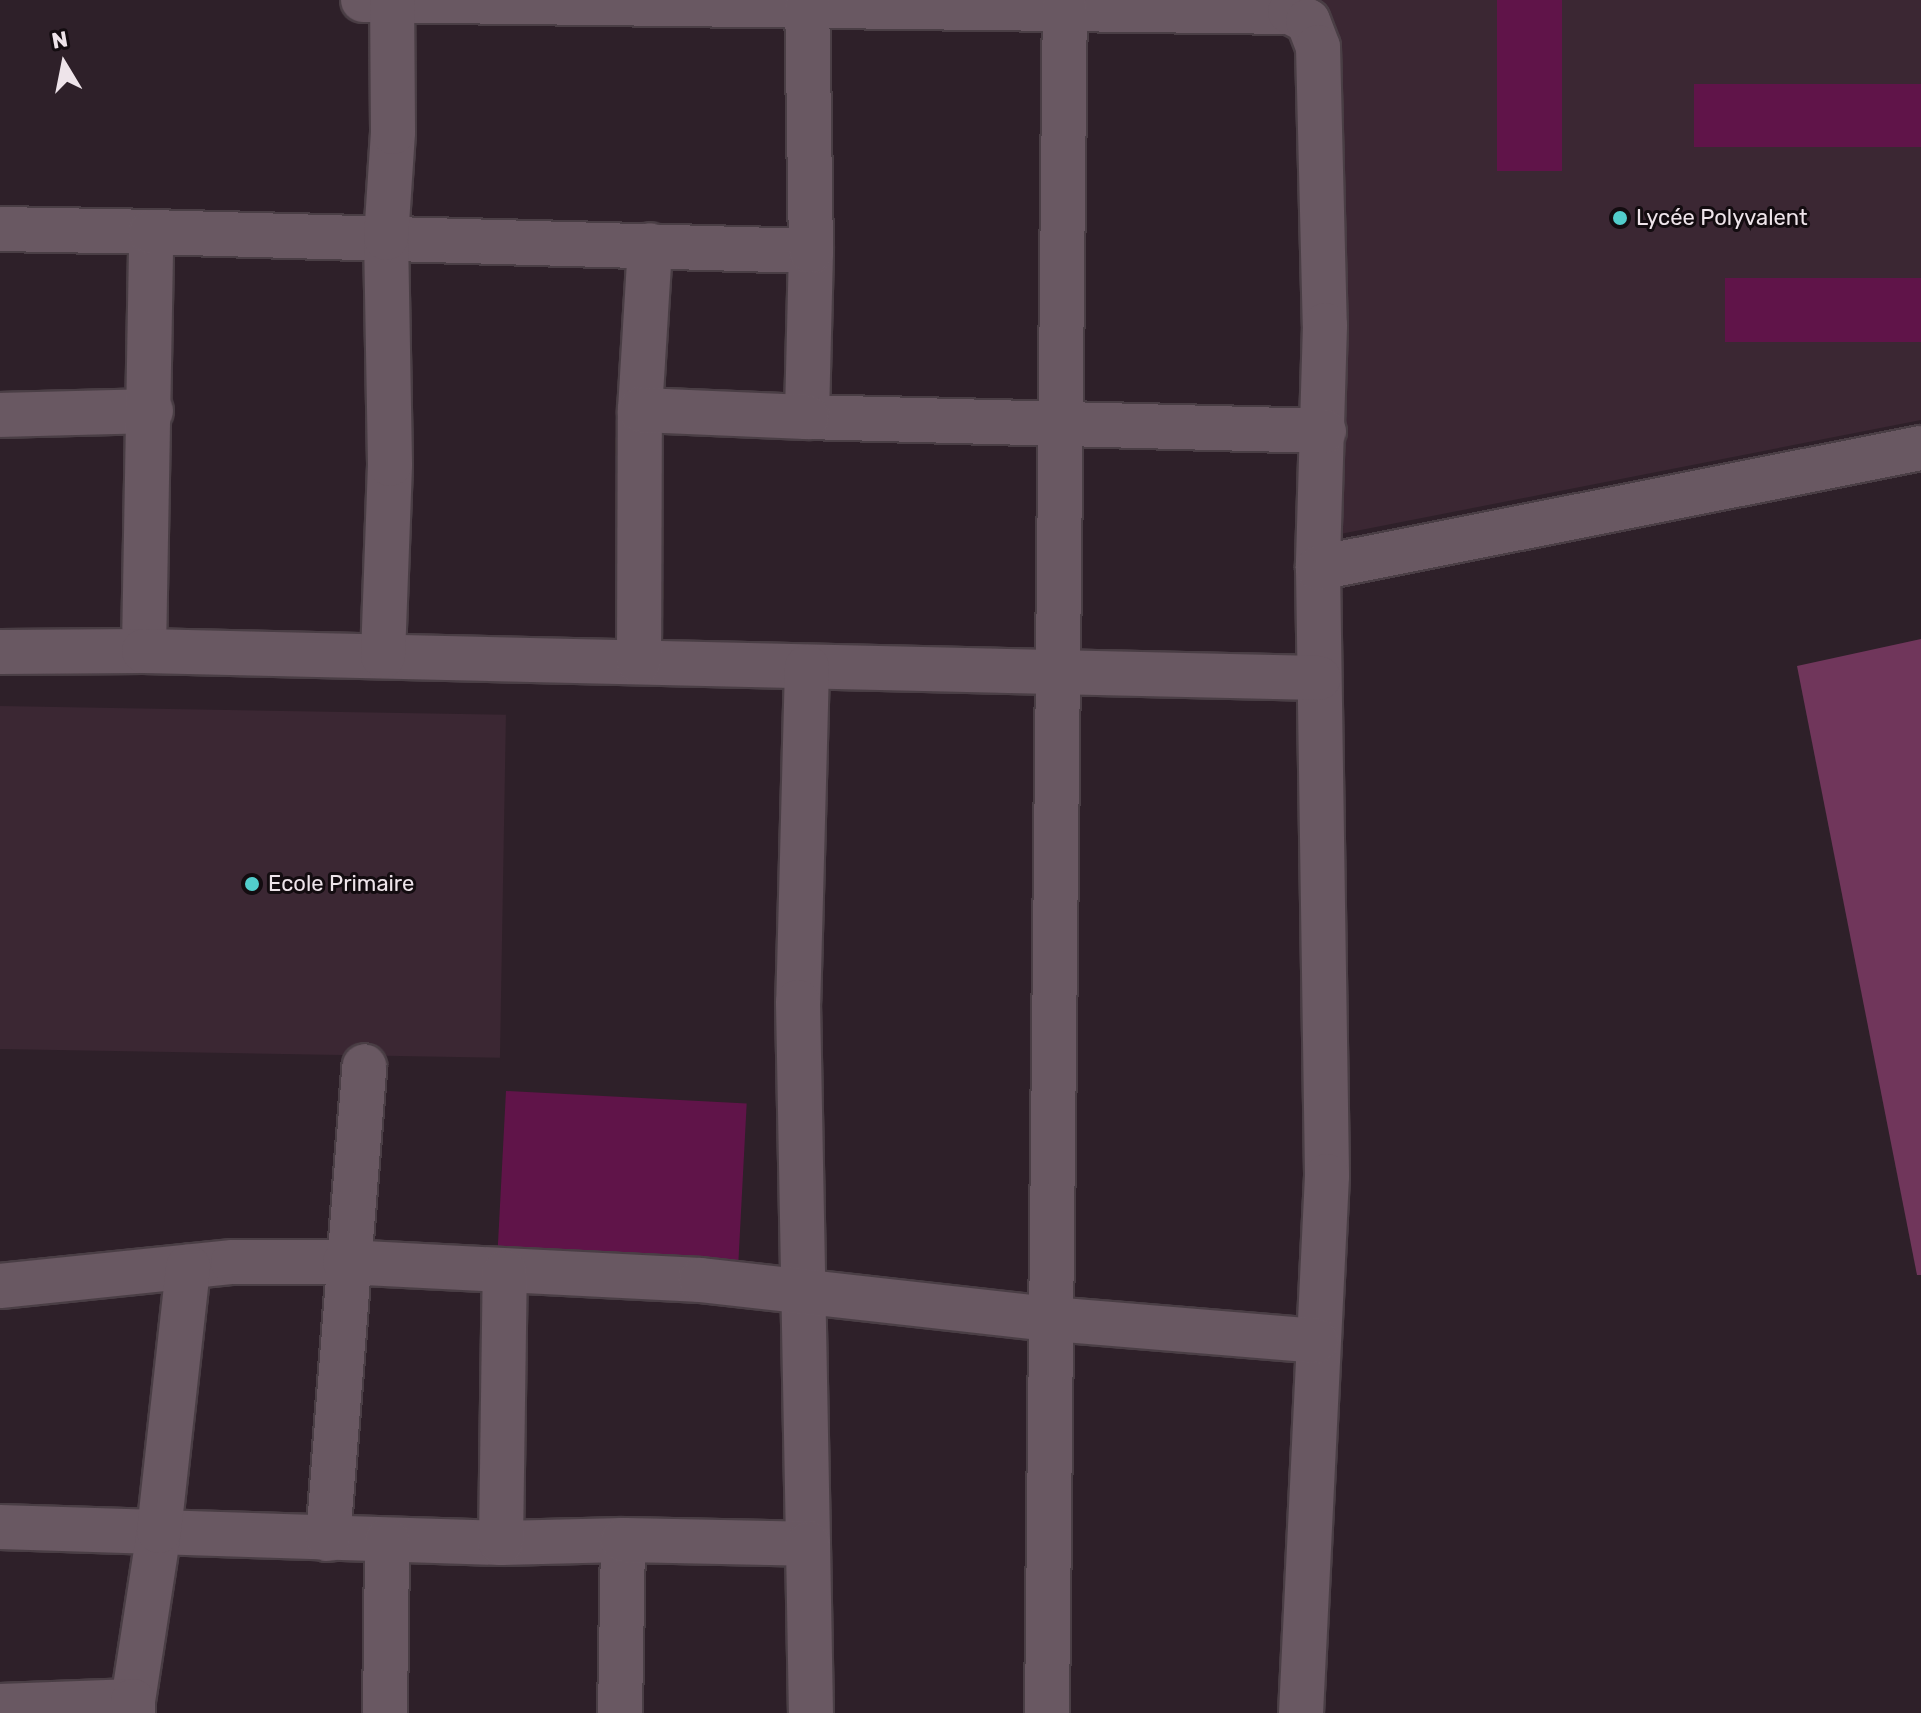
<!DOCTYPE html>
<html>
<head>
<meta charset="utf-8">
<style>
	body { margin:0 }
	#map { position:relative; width:1921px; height:1713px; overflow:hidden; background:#2e2029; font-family:Rubik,sans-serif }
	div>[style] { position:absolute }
	.built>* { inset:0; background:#3b2733; transform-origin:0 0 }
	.green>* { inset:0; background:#70365b }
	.building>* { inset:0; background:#601449; transform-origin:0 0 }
	.roads { filter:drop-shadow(2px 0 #4a3e45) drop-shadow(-2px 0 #4a3e45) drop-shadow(0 2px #4a3e45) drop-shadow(0 -2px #4a3e45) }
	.minor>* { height:44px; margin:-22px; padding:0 22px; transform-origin:22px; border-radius:22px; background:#695862 }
	.dots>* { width:22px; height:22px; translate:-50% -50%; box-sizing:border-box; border:4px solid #130c10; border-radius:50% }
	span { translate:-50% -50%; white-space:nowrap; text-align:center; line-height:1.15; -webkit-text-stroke:6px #130c10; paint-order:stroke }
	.poi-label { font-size:22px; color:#eee4ea }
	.left { translate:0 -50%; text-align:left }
	.north { position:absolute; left:24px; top:24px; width:80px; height:80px; -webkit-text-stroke:6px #130c10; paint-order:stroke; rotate:350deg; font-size:22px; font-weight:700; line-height:32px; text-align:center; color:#eee4ea }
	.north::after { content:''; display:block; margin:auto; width:28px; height:36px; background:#eee4ea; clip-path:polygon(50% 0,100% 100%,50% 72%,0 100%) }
</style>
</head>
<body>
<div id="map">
	<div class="built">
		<i style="clip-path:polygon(1310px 0,1921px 0,1921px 420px,1320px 538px)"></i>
		<i style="left:0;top:706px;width:506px;height:343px;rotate:1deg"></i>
	</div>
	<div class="green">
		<i style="clip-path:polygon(1921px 639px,1921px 1275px,1917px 1275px,1797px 666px)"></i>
	</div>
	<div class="building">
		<i style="left:1497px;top:0;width:65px;height:171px"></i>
		<i style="left:1921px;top:84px;width:63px;height:227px;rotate:90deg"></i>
		<i style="left:1921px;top:278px;width:64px;height:196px;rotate:90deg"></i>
		<i style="left:506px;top:1091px;width:241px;height:171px;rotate:3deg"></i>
	</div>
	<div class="roads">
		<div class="minor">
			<i style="left:363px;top:0;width:927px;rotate:0.74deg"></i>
			<i style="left:1290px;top:12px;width:20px;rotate:27deg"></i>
			<i style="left:1308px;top:21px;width:28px;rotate:69deg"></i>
			<i style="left:1318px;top:47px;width:278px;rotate:88.6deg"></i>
			<i style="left:1325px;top:325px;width:243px;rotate:91.7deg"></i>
			<i style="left:1318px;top:568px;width:608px;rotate:89.15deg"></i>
			<i style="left:1327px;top:1176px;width:538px;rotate:92.77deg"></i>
			<i style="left:0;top:229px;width:151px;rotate:1.1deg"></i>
			<i style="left:811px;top:251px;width:166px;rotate:91.4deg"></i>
			<i style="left:807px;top:417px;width:517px;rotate:1.55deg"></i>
			<i style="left:640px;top:410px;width:165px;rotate:-86.5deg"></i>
			<i style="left:0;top:415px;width:151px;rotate:-1.5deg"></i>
			<i style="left:1318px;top:568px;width:615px;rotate:-11.26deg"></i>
			<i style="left:144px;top:651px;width:419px;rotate:-89deg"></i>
			<i style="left:151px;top:232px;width:660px;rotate:1.65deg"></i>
			<i style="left:811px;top:251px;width:245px;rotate:-90.9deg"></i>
			<i style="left:0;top:652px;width:144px;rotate:-0.4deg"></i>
			<i style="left:144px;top:651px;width:1175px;rotate:1.32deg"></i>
			<i style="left:383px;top:656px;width:192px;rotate:-87.9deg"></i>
			<i style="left:390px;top:464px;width:226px;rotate:-91deg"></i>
			<i style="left:386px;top:238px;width:106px;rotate:-86.2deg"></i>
			<i style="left:393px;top:132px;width:132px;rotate:-90.4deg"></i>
			<i style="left:639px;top:662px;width:252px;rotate:-89.8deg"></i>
			<i style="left:640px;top:410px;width:167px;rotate:2.4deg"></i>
			<i style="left:807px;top:667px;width:335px;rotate:91.5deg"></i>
			<i style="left:798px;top:1002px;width:542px;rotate:88.94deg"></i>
			<i style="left:0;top:1286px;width:234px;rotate:-5.9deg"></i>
			<i style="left:233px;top:1262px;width:112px"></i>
			<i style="left:345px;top:1262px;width:356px;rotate:2.9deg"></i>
			<i style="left:701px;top:1280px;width:352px;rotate:6.4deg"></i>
			<i style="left:1051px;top:1319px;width:266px;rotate:4.7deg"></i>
			<i style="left:0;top:1527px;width:501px;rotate:1.83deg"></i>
			<i style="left:501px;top:1543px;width:122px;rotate:-1.4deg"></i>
			<i style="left:328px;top:1539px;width:474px;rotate:-85.6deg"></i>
			<i style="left:501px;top:1543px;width:271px;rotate:-89.2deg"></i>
			<i style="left:133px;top:1701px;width:172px;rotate:-81.3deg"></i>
			<i style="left:159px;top:1531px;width:266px;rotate:-83.7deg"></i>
			<i style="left:0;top:1706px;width:133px;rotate:-2.2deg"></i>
			<i style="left:133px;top:1701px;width:12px;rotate:90deg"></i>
			<i style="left:385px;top:1713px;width:173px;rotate:-89.3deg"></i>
			<i style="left:620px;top:1713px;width:173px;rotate:-89deg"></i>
			<i style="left:623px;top:1540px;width:185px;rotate:1.2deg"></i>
			<i style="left:808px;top:1544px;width:169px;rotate:89deg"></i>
			<i style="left:1047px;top:1713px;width:1705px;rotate:-89.4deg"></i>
		</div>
	</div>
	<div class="dots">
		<i style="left:1620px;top:218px;background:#52cdcc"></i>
		<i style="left:252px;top:884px;background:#52cdcc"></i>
	</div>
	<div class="poi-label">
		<span class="left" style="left:1636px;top:218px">Lycée Polyvalent</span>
		<span class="left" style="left:268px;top:884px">Ecole Primaire</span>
	</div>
	<div class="north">N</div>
</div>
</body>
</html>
